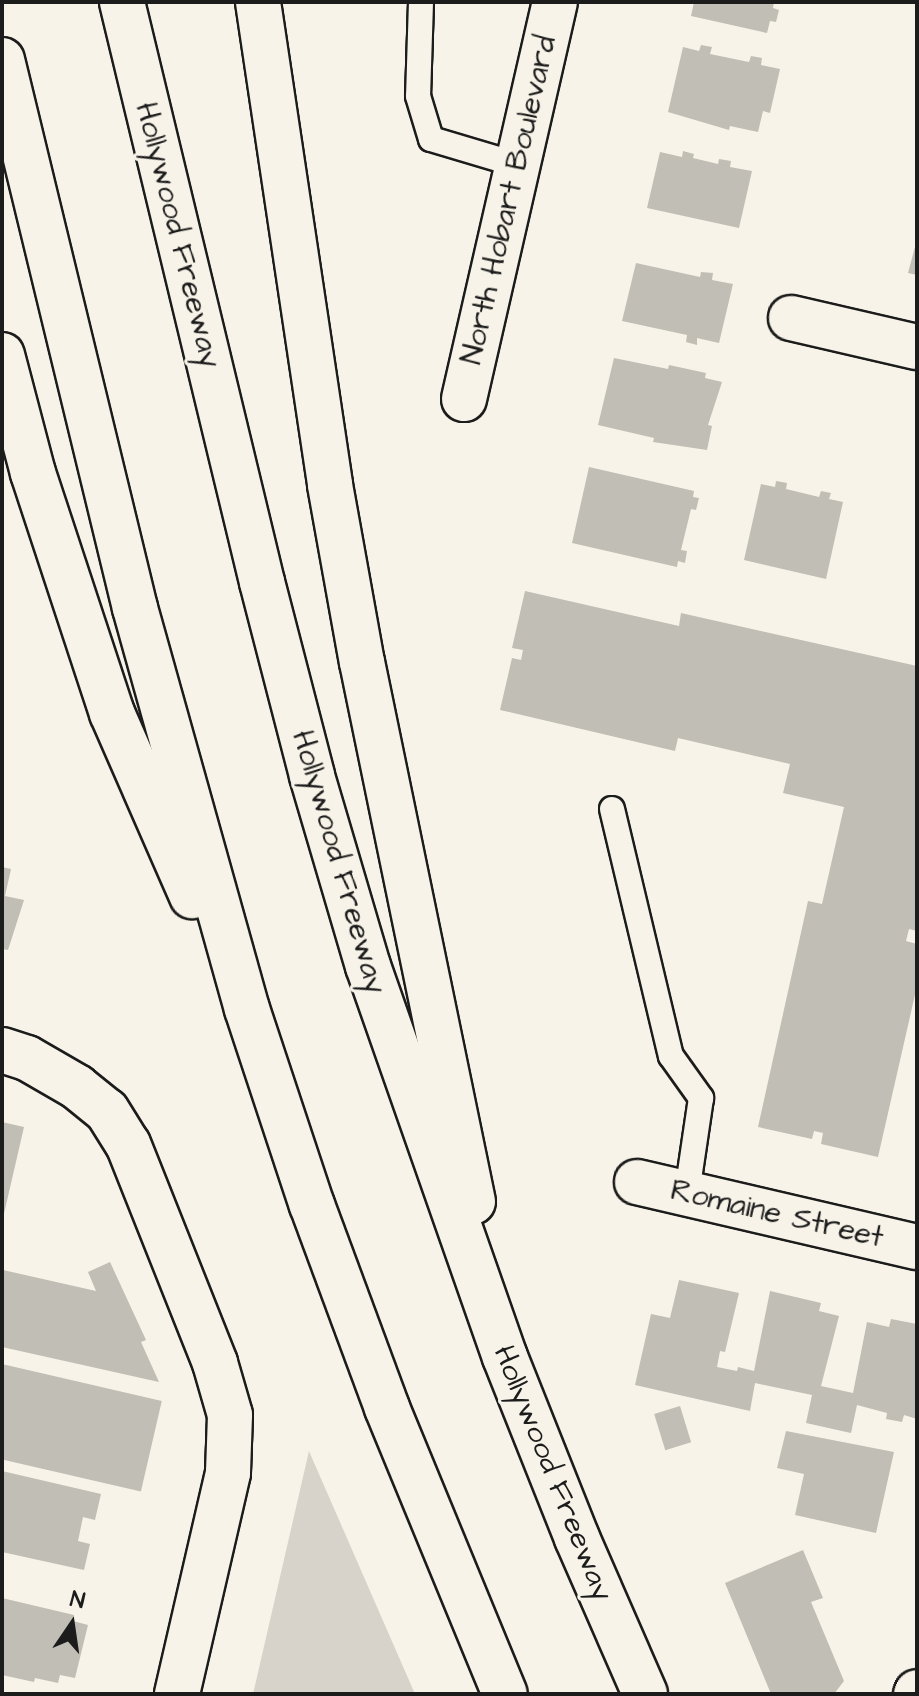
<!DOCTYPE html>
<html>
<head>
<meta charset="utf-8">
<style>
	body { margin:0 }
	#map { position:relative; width:919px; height:1696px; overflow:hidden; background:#f7f3e8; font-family:"Architects Daughter",sans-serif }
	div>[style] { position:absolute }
	.green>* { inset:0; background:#d7d3cb }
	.building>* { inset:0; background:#c0beb5; transform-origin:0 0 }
	.roads { filter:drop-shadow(2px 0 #1c1c1c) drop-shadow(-2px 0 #1c1c1c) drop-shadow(0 2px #1c1c1c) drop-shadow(0 -2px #1c1c1c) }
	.lane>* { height:24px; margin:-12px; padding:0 12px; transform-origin:12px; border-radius:12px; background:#f7f3e8 }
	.street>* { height:44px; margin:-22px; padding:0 22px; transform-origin:22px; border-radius:22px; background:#f7f3e8 }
	.highway>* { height:44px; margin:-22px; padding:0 22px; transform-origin:22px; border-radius:22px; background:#f7f3e8 }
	span { translate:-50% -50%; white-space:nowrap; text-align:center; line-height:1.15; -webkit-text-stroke:6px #f7f3e8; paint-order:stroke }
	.street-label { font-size:30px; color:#1c1c1c }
	.frame { position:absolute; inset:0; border:4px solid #1c1c1c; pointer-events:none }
	.north { position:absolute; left:32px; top:1584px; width:80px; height:80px; -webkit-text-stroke:6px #f7f3e8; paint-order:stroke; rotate:13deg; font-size:22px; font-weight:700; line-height:32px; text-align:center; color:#1c1c1c }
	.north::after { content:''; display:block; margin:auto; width:28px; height:36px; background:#1c1c1c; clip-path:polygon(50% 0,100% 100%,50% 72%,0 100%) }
</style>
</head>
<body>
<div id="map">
	<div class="green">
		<i style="clip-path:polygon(309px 1451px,312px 1458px,415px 1694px,253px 1694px)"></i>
	</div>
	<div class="building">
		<i style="clip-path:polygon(694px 2px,774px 2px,773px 8px,779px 10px,776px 22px,770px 21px,767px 33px,691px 16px)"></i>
		<i style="clip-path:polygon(701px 45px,712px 47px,710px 54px,749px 62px,751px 56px,762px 58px,761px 65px,780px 69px,770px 113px,763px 111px,758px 132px,730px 126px,729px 130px,668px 112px,683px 47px,699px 51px)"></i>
		<i style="clip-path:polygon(683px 151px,694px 154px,693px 158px,718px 164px,719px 159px,731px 161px,730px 167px,752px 171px,739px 228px,647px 208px,660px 152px,682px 157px)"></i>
		<i style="clip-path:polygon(916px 243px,917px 243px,917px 275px,908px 273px)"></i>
		<i style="clip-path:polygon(636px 263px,700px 277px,701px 272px,713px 273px,712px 280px,733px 284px,719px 343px,697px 338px,697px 345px,686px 342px,687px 335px,622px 321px)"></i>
		<i style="clip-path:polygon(614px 358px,668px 369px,669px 365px,706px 373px,705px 378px,722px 382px,708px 425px,712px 426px,707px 450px,653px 442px,654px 438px,598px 425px)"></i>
		<i style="clip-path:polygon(589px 467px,694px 491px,693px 497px,699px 498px,696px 510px,691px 509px,681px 550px,687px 551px,685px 563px,678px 561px,677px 567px,572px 543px)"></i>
		<i style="clip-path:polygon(776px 481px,787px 483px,786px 489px,819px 497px,821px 491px,831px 493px,829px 499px,843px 502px,826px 579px,744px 560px,761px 484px,775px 487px)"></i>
		<i style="clip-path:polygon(525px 591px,679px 626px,681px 613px,917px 666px,917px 931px,909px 929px,906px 941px,917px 944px,917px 986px,878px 1157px,821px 1144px,823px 1133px,814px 1131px,812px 1139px,758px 1127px,808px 901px,822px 904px,844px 807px,783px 793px,790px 764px,678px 738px,675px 751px,500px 710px,512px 658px,521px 660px,523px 650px,512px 648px)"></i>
		<i style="clip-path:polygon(2px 867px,11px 869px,5px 896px,24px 900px,8px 950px,2px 949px)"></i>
		<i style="clip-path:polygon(2px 1122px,24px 1127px,3px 1218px,2px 1218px)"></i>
		<i style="clip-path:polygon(110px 1262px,146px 1340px,141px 1342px,159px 1382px,2px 1347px,3px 1270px,96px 1291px,88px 1272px)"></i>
		<i style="clip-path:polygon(679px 1280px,739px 1293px,725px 1352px,720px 1351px,717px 1367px,737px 1371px,738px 1367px,754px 1371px,770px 1291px,821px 1303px,819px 1311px,839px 1316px,821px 1386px,853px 1393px,867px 1322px,889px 1327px,891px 1319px,917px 1324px,917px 1419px,904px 1415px,902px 1422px,886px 1419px,887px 1413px,857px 1405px,851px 1433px,806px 1423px,812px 1395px,755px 1383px,750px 1411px,635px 1385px,651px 1314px,670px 1318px)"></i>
		<i style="left:2px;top:1364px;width:164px;height:93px;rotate:13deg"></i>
		<i style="left:680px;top:1406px;width:38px;height:27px;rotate:73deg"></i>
		<i style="clip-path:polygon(786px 1431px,894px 1452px,876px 1533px,795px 1515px,804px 1474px,777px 1468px)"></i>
		<i style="clip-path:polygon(2px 1471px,101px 1494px,95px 1520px,83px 1517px,78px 1541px,90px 1544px,84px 1570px,2px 1552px)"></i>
		<i style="clip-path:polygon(803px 1550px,823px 1598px,811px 1602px,844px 1681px,834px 1694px,771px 1694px,725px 1583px)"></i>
		<i style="clip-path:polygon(2px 1598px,74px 1615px,73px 1621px,88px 1625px,75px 1678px,60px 1675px,58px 1683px,35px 1678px,34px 1682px,2px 1675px)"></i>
	</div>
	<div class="roads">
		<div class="lane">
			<i style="left:421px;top:2px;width:94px;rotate:91.8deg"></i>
			<i style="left:418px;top:96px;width:45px;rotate:73.2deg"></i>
			<i style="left:431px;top:139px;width:91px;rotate:16.6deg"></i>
			<i style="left:612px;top:809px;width:254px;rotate:76.6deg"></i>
			<i style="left:671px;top:1056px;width:52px;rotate:54.5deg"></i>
			<i style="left:701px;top:1098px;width:96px;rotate:98.4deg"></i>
		</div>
		<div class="street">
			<i style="left:791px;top:318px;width:129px;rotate:13deg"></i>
			<i style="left:464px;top:399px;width:407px;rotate:-77.1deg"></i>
			<i style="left:2px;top:1050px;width:26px;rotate:18deg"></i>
			<i style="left:27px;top:1058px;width:58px;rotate:30.1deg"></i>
			<i style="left:77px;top:1087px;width:38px;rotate:39deg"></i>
			<i style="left:107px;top:1111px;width:39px;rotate:58deg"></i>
			<i style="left:128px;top:1144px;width:236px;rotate:68.3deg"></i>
			<i style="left:215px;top:1363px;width:54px;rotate:73.9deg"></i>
			<i style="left:230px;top:1415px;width:58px;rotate:92deg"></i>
			<i style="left:228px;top:1473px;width:227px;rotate:103deg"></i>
			<i style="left:637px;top:1182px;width:287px;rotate:13.1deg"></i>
			<i style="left:916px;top:1694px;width:2px;rotate:-63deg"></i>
		</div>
		<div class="highway">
			<i style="left:122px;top:2px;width:597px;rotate:76.43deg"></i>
			<i style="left:262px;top:582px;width:200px;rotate:75.5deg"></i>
			<i style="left:312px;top:776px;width:198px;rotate:73.6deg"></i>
			<i style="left:368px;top:966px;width:414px;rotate:70.7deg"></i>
			<i style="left:505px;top:1357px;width:195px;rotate:68.3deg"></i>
			<i style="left:577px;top:1538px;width:170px;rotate:66.4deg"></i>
			<i style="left:258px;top:2px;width:488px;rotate:81.5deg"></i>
			<i style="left:330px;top:485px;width:180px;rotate:79.8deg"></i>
			<i style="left:362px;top:662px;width:551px;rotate:78.38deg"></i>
			<i style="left:2px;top:60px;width:564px;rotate:76.36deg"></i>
			<i style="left:135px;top:608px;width:416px;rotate:74.4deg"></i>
			<i style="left:247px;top:1009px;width:206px;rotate:71.7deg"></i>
			<i style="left:312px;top:1205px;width:216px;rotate:69.7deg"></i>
			<i style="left:387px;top:1408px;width:309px;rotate:67.6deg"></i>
			<i style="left:2px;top:355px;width:122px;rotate:75.3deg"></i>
			<i style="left:33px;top:473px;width:253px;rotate:71.8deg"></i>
			<i style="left:112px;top:713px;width:200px;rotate:66.4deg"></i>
		</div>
	</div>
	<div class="street-label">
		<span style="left:509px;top:200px;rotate:-77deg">North Hobart Boulevard</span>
		<span style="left:178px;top:235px;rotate:76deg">Hollywood Freeway</span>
		<span style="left:339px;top:862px;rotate:74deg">Hollywood Freeway</span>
		<span style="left:777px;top:1214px;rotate:13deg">Romaine Street</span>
		<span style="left:553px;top:1473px;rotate:68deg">Hollywood Freeway</span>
	</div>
	<div class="frame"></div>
	<div class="north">N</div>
</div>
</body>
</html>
